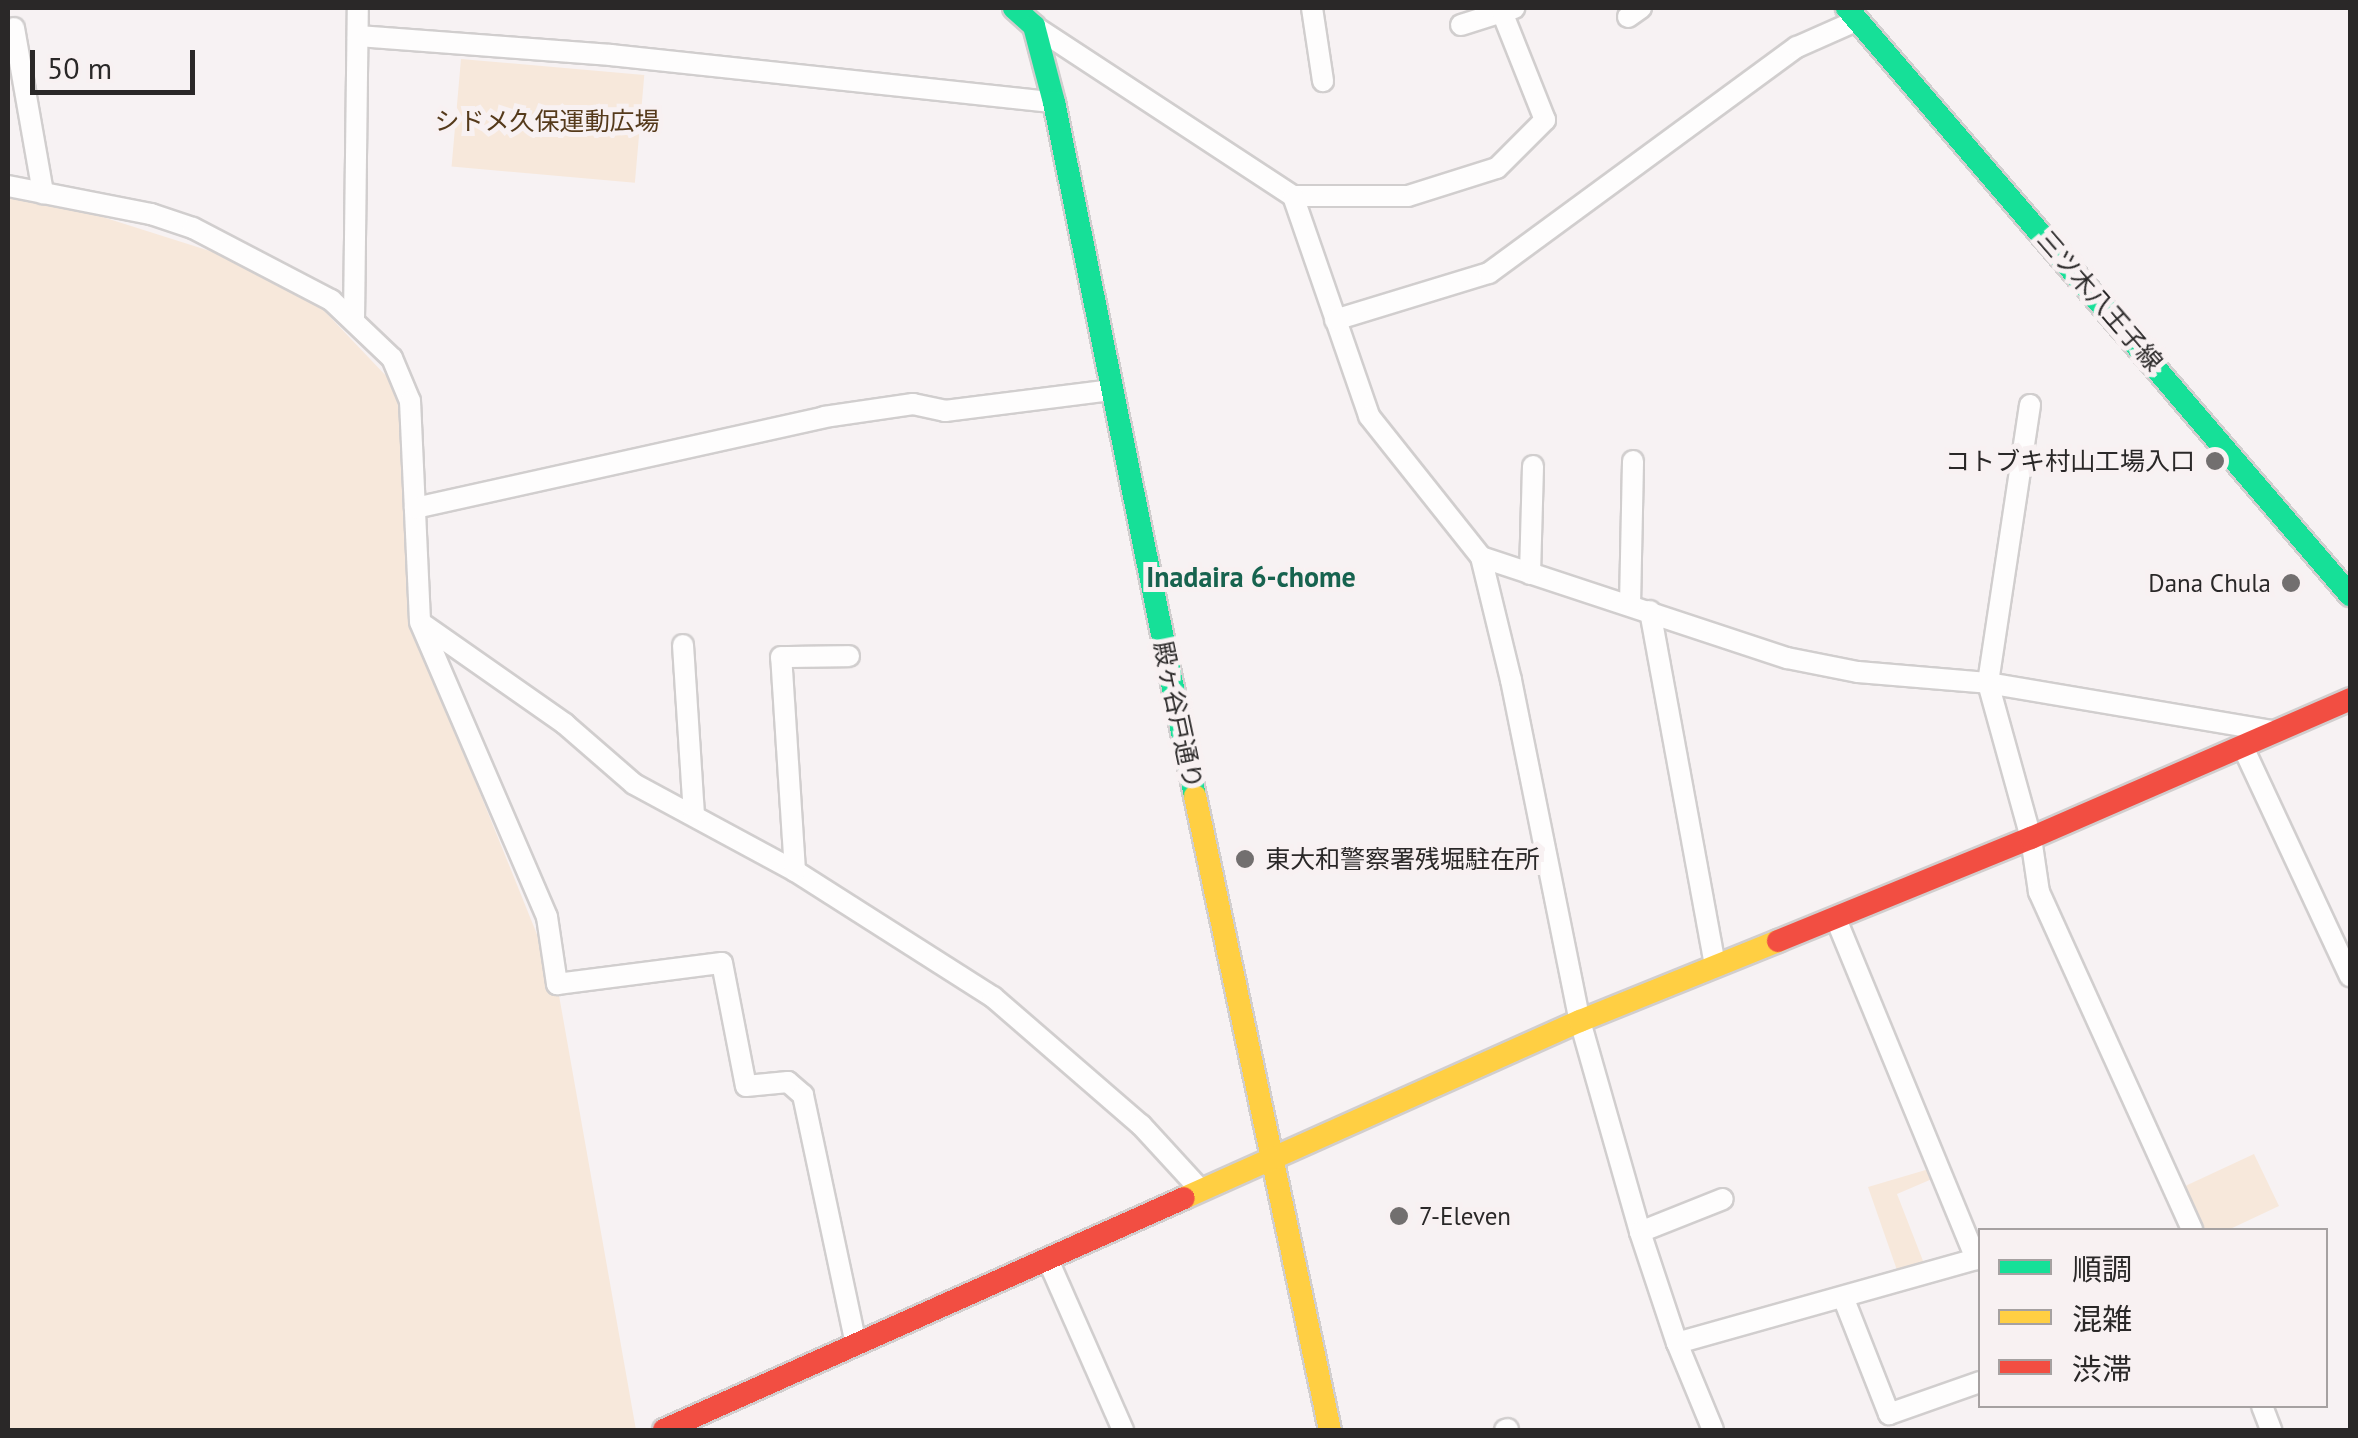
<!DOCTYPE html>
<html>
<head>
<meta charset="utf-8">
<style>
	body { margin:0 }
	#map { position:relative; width:2358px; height:1438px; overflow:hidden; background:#f7f2f3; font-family:"PT Sans","Noto Sans JP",sans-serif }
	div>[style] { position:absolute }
	.green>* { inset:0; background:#f7e8db; transform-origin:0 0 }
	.roads { filter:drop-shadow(2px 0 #d1cece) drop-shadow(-2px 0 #d1cece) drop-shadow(0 2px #d1cece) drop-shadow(0 -2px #d1cece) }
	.street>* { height:20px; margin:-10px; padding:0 10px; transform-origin:10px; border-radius:10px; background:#fefdfd }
	.fast>* { height:22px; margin:-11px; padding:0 11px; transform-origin:11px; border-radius:11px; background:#16e098 }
	.slow>* { height:22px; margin:-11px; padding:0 11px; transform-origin:11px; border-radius:11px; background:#ffcf43 }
	.jam>* { height:22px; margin:-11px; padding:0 11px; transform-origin:11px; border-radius:11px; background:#f24e42 }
	.dots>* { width:28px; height:28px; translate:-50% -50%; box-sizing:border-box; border:5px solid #f8f1f2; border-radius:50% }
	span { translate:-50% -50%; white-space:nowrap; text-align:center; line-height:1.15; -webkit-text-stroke:10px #f8f1f2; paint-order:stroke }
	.park-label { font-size:25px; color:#553a1b }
	.street-label { font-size:25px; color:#2a2828 }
	.poi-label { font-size:25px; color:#2a2828 }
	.right { translate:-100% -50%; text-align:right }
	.left { translate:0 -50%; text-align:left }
	.neighbourhood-label { font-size:28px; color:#17634f; font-weight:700 }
	.frame { position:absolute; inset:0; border:10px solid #2a2828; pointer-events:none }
	.legend { position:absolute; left:1978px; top:1228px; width:350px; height:180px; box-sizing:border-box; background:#f8f1f2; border:2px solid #a6a1a1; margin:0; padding:12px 18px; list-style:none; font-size:30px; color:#2a2828 }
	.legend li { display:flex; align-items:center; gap:20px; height:50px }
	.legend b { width:50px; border:2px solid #a6a1a1 }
	.scale { position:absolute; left:30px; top:50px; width:165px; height:45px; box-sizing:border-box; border:5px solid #2a2828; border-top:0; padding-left:12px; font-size:30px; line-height:35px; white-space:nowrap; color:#2a2828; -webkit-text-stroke:8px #f8f1f2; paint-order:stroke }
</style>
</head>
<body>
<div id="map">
	<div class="green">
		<i style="left:461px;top:59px;width:184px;height:108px;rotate:5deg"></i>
		<i style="clip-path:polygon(8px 187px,292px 277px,410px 401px,420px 622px,463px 751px,557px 984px,636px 1430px,8px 1430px)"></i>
		<i style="clip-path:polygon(2254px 1154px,2279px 1206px,2228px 1230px,2202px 1230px,2181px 1188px)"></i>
		<i style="clip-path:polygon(1929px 1169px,1932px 1179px,1897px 1194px,1925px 1266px,1898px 1273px,1868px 1187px)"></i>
	</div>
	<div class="roads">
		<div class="street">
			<i style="left:1312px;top:8px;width:74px;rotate:81.4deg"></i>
			<i style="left:1628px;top:17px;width:16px;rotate:-35deg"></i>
			<i style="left:1461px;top:25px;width:43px;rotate:-17.6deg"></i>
			<i style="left:1034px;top:26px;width:310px;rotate:33.3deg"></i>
			<i style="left:1293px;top:196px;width:115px"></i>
			<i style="left:1408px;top:196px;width:93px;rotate:-17.5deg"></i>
			<i style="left:1497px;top:168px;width:68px;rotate:-45deg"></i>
			<i style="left:1545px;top:120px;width:116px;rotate:-111.7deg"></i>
			<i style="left:1502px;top:12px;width:13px;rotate:-18deg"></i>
			<i style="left:14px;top:28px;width:168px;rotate:80deg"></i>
			<i style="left:358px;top:36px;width:254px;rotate:4.3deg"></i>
			<i style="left:611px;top:55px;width:445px;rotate:6.1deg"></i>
			<i style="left:8px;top:186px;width:146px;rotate:11.1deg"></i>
			<i style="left:151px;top:214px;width:44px;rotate:18.4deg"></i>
			<i style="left:193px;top:228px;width:156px;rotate:27.6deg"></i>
			<i style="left:331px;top:300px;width:84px;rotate:43.6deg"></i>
			<i style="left:392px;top:358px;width:47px;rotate:67.3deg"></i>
			<i style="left:410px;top:401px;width:221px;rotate:87.4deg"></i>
			<i style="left:420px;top:622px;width:321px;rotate:66.7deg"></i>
			<i style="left:547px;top:917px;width:68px;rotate:81.5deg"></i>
			<i style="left:557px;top:984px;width:166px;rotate:-7.3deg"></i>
			<i style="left:722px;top:963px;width:125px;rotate:79deg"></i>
			<i style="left:746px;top:1086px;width:42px;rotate:-5.4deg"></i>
			<i style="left:788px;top:1082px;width:20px;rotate:41deg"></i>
			<i style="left:803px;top:1095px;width:256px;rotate:78deg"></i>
			<i style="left:1293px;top:196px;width:233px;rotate:70.9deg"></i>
			<i style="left:1369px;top:416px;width:180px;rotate:51.5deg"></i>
			<i style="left:1481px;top:557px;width:322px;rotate:18.3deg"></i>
			<i style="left:1787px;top:658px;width:72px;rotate:11.2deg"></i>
			<i style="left:1858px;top:672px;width:130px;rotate:4.8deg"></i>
			<i style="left:1988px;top:683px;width:289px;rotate:9.6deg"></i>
			<i style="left:354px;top:320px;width:312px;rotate:-89.3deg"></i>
			<i style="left:1335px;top:320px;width:161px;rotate:-17deg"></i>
			<i style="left:1489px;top:273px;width:382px;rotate:-36.3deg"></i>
			<i style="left:1797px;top:47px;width:67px;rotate:-23.9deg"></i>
			<i style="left:2030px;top:405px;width:281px;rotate:98.6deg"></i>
			<i style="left:1988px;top:683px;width:161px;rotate:74.5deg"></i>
			<i style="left:2031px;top:838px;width:55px;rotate:81.6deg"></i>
			<i style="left:2039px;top:892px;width:371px;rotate:65.6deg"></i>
			<i style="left:415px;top:508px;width:419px;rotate:-12.5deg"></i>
			<i style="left:824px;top:417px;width:90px;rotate:-8.3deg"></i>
			<i style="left:913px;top:404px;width:33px;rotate:12deg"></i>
			<i style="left:945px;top:411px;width:167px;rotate:-7.2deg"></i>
			<i style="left:1481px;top:557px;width:127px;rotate:76.3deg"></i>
			<i style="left:1511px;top:680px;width:348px;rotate:78.6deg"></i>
			<i style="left:1580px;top:1021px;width:219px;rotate:74.1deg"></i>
			<i style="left:1640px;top:1232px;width:117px;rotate:71.6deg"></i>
			<i style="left:1677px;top:1343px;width:94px;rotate:67.5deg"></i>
			<i style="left:1530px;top:574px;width:108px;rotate:-88.4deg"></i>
			<i style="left:1630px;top:605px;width:144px;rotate:-88.8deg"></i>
			<i style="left:1650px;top:611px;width:361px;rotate:79.6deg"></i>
			<i style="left:421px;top:623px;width:176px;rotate:35deg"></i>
			<i style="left:565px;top:724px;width:91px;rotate:41deg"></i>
			<i style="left:634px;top:784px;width:183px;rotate:28.4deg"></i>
			<i style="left:795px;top:871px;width:235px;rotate:32.5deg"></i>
			<i style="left:993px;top:997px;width:196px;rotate:40.9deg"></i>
			<i style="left:1141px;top:1125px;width:86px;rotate:47.4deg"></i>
			<i style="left:683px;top:645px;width:169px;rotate:86.3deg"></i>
			<i style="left:2243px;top:747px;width:253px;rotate:65deg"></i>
			<i style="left:795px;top:871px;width:214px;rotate:-93.7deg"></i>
			<i style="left:781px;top:657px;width:68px;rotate:-0.8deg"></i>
			<i style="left:1836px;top:919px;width:368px;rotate:67.6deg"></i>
			<i style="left:1640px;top:1232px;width:89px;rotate:-21.7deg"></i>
			<i style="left:1048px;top:1260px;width:186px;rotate:66.2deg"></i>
			<i style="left:1843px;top:1297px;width:126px;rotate:68.5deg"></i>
			<i style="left:1889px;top:1414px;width:96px;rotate:-19.4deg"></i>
			<i style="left:1677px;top:1343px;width:315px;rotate:-15.7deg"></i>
			<i style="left:2262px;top:1406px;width:26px;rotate:69deg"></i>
			<i style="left:1505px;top:1430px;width:3px;rotate:-18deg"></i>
		</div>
		<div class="fast">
			<i style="left:1014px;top:8px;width:27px;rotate:42deg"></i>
			<i style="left:1034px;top:26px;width:79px;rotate:75.3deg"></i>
			<i style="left:1054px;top:102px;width:708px;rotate:78.52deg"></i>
			<i style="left:1847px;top:8px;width:773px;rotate:49.41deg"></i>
		</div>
		<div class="slow">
			<i style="left:1195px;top:796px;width:648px;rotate:77.98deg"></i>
			<i style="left:1184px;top:1198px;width:434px;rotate:-24.1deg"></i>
			<i style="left:1580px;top:1021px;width:214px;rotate:-22deg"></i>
		</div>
		<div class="jam">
			<i style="left:1778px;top:941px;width:273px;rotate:-22.2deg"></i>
			<i style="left:2031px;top:838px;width:348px;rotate:-23.5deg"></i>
			<i style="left:664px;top:1430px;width:569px;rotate:-24.04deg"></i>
		</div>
	</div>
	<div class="dots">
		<i style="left:2215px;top:461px;background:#726f6f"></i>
		<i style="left:2291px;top:583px;background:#726f6f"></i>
		<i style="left:1245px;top:859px;background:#726f6f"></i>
		<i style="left:1399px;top:1216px;background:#726f6f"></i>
	</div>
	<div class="park-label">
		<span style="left:547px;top:121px">シドメ久保運動広場</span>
	</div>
	<div class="street-label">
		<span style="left:2100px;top:301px;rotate:49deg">三ツ木八王子線</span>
		<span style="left:1178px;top:715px;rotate:78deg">殿ヶ谷戸通り</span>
	</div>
	<div class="poi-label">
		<span class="right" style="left:2195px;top:461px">コトブキ村山工場入口</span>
		<span class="right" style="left:2271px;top:583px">Dana Chula</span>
		<span class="left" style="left:1265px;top:859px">東大和警察署残堀駐在所</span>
		<span class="left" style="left:1419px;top:1216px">7-Eleven</span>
	</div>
	<div class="neighbourhood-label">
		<span style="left:1251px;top:577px">Inadaira 6-chome</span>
	</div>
	<div class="frame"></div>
	<ul class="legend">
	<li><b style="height:12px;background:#16e098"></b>順調</li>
	<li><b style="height:12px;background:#ffcf43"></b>混雑</li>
	<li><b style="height:12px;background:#f24e42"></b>渋滞</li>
	</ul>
	<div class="scale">50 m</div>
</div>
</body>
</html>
